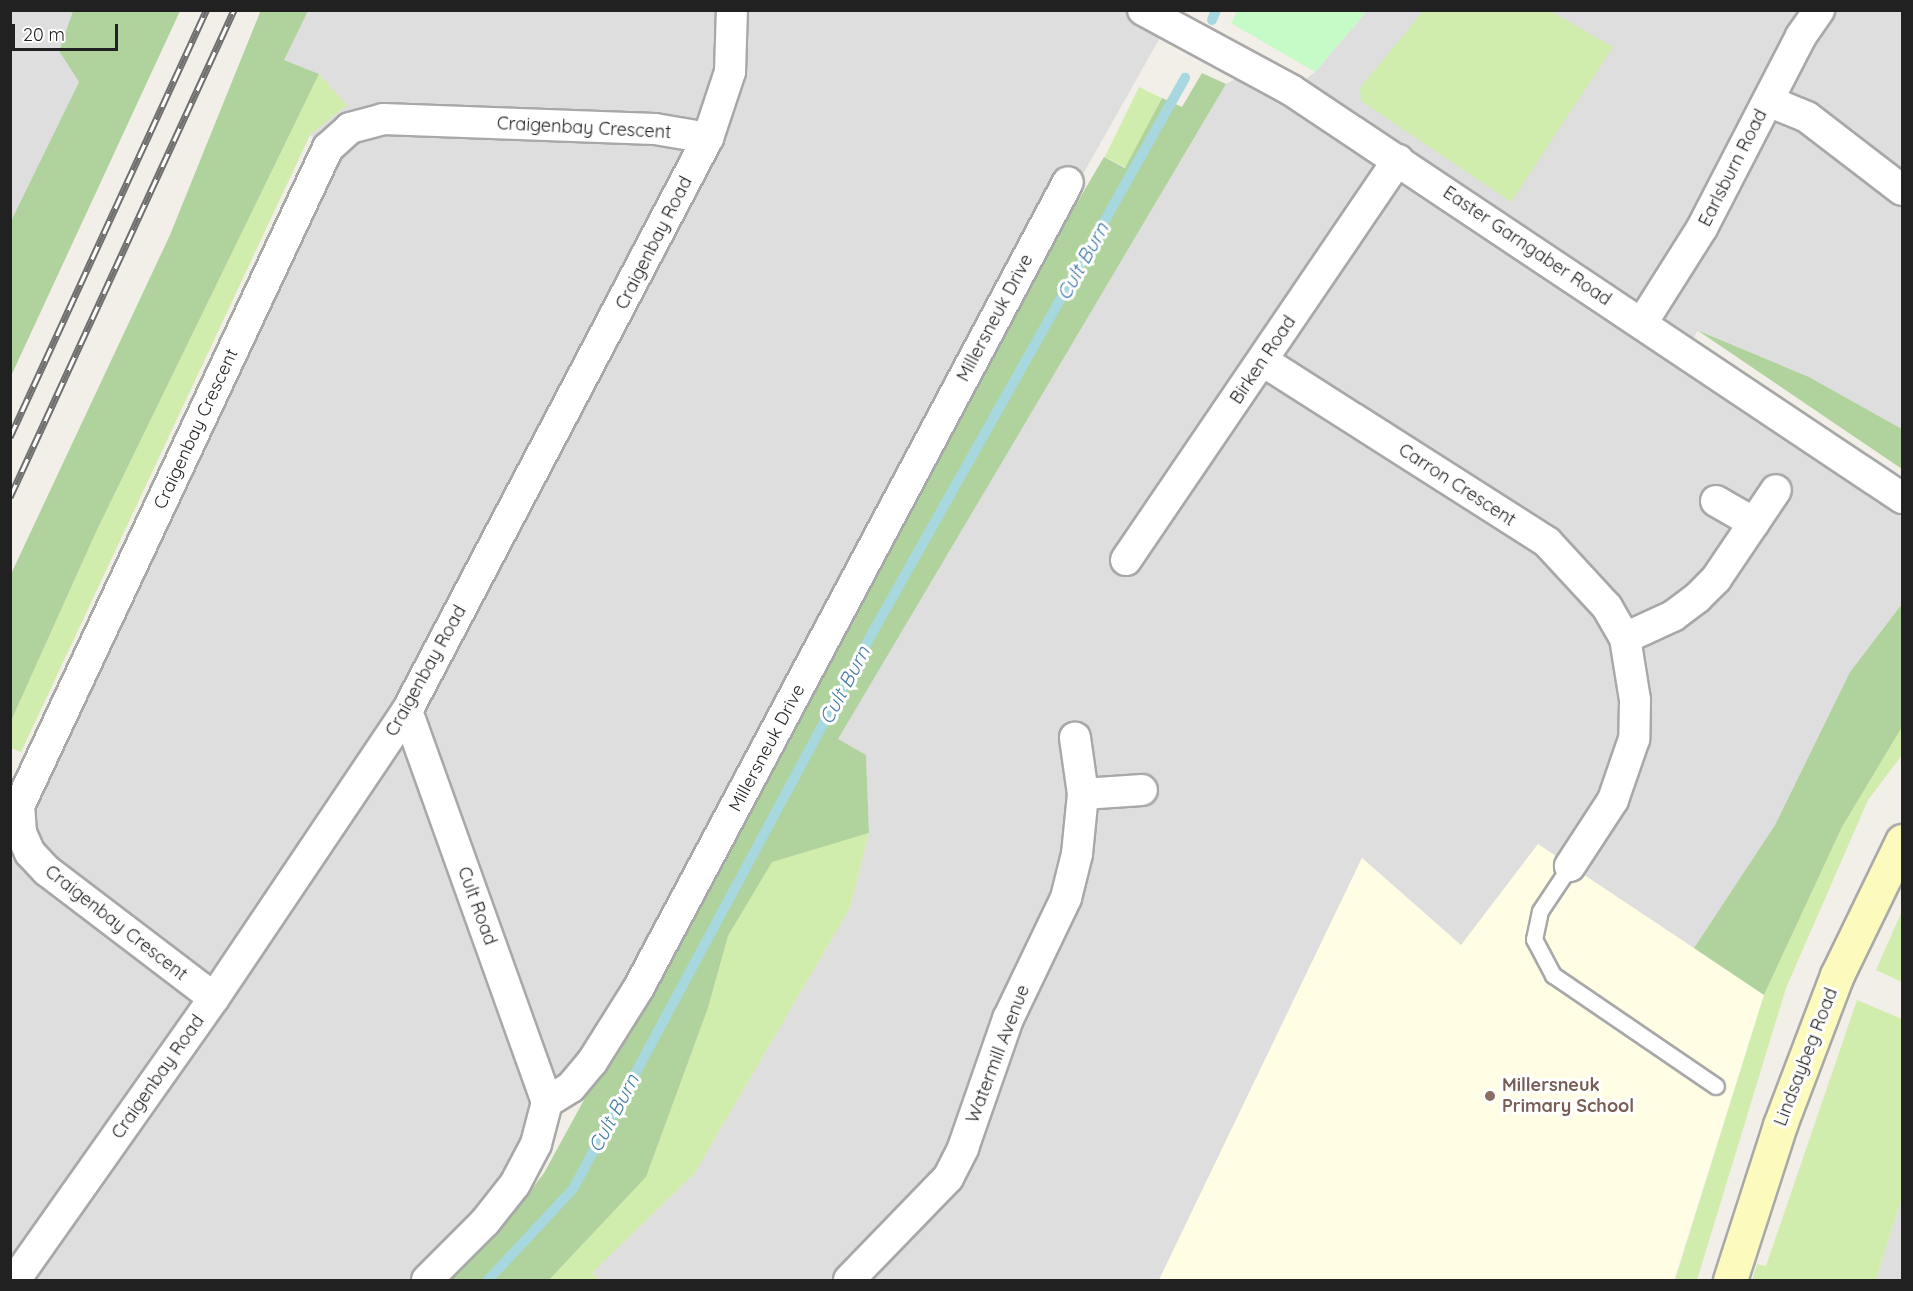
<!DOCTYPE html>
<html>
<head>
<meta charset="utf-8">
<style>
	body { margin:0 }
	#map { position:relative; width:1913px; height:1291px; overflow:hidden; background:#f2eee8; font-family:Quicksand,sans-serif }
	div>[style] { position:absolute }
	.residential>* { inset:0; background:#dfdede }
	.education>* { inset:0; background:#fffde4 }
	.grass>* { inset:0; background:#d1edad; transform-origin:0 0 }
	.forest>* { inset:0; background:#b0d29c }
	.park>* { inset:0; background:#c5fbc6 }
	.stream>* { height:10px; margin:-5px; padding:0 5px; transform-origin:5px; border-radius:5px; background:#a7d8e0 }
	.roads { filter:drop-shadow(2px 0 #a8a8a8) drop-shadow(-2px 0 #a8a8a8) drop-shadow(0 2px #a8a8a8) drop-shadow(0 -2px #a8a8a8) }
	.service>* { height:15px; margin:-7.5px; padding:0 7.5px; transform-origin:7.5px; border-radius:7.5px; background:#fff }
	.minor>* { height:30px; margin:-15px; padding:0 15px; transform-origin:15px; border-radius:15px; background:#fff }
	.secondary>* { height:33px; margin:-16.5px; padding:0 16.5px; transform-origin:16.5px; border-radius:16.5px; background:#fcfabc }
	.rail>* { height:7px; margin-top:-3.5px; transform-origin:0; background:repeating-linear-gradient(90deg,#fff 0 14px,#6f6f6f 0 28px); box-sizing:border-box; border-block:2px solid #6f6f6f }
	.dots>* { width:16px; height:16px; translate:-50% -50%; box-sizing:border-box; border:3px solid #fff; border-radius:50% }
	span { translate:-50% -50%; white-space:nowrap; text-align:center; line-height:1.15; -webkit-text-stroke:6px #fff; paint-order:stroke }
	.street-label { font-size:18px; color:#212121 }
	.education-label { font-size:18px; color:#785e54; font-weight:700 }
	.left { translate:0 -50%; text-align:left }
	.water-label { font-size:20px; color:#437ba6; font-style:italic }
	.frame { position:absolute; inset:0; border:12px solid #212121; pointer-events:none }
	.scale { position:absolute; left:12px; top:24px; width:106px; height:27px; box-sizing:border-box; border:3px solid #212121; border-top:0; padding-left:8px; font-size:18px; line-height:21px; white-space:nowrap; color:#212121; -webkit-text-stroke:4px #fff; paint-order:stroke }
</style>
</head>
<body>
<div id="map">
	<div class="residential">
		<i style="clip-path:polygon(11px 11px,73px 11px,59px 51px,79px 82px,11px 221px)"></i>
		<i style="clip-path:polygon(308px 11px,1175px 11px,536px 1144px,427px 1280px,11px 1280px,10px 813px,328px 148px,310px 135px,346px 105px,319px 74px,283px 60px)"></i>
		<i style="clip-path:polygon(1367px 11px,1902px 11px,1902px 429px,1809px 377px,1698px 330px,1685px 352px,1902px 498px,1902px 604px,1850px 672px,1775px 825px,1694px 948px,1538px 845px,1461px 946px,1362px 858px,1159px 1280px,600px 1280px,592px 1273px,694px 1174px,850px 908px,869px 833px,866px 756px,837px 739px,1226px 84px,1253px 70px,1291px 90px,1315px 72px)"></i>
		<i style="clip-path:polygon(1902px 1197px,1902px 1280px,1876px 1280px)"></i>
	</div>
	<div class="education">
		<i style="clip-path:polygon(1538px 844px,1764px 995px,1674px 1280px,1159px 1280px,1362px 858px,1461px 945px)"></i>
	</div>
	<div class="grass">
		<i style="clip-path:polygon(1423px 11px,1550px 11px,1613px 47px,1511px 202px,1361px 101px,1360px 88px)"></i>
		<i style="clip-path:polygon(319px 74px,347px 105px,310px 135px,21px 752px,11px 748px,11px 721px,96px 532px)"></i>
		<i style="left:1139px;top:87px;width:25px;height:78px;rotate:26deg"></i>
		<i style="clip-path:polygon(1902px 727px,1902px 755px,1868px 800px,1786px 988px,1697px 1280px,1675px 1280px,1764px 995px,1842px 827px)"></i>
		<i style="clip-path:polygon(869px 833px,850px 908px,694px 1174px,592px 1273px,600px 1280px,549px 1280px,646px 1177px,708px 1008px,728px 936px,772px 861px)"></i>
		<i style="clip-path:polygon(1902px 911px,1902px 982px,1876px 970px)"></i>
		<i style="clip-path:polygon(1857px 1000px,1902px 1019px,1902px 1197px,1876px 1280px,1752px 1280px,1757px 1264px,1766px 1266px)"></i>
	</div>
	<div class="forest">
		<i style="clip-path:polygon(261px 10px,308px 11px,284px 60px,319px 74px,96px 532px,11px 721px,11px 574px,170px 235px)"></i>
		<i style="clip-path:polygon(73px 11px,180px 11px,11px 376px,11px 221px,79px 82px,59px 51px)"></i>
		<i style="clip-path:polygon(1202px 73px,1226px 84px,838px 739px,866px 755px,869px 833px,772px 862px,728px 936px,708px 1008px,646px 1177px,549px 1280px,450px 1280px,496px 1236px,544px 1173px,1055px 240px,1104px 157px,1125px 168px,1162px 98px,1182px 107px)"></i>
		<i style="clip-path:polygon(1697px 330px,1809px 377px,1902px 429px,1902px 469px)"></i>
		<i style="clip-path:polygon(1902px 604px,1902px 727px,1842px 827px,1764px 995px,1694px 948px,1775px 825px,1850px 672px)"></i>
	</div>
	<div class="park">
		<i style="clip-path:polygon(1237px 11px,1237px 10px,1367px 11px,1315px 72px,1231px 23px)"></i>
	</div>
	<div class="stream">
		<i style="left:1212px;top:20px;width:11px;rotate:-68deg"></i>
		<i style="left:488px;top:1280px;width:125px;rotate:-47deg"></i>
		<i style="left:573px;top:1189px;width:627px;rotate:-61.72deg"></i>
		<i style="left:870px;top:637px;width:642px;rotate:-60.6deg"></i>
	</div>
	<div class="roads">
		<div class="service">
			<i style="left:1570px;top:866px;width:54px;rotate:123.7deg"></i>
			<i style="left:1540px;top:911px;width:29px;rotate:102deg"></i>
			<i style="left:1534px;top:939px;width:41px;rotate:62.2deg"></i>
			<i style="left:1553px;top:975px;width:197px;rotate:34.3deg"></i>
		</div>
		<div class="minor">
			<i style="left:1143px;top:10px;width:168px;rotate:28.4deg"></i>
			<i style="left:1291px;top:90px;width:735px;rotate:33.73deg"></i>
			<i style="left:1768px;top:101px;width:42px;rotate:22.3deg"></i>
			<i style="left:1807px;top:117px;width:120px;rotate:37.5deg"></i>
			<i style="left:1642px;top:323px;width:112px;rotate:-57.7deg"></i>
			<i style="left:1702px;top:228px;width:216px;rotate:-62.7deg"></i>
			<i style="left:1801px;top:36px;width:32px;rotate:-55deg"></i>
			<i style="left:1263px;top:361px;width:337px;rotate:32.5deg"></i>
			<i style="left:1547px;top:542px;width:88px;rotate:47.3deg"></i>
			<i style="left:1607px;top:607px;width:36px;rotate:60deg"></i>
			<i style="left:1625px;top:638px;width:63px;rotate:80.8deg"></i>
			<i style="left:1635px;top:700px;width:39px;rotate:91deg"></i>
			<i style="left:1634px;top:739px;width:65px;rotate:109deg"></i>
			<i style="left:1613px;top:800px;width:79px;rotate:123.1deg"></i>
			<i style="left:1716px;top:501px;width:44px;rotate:30.1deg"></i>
			<i style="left:1126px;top:560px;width:484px;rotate:-55.8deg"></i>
			<i style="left:1625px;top:638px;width:53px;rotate:-24.6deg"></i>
			<i style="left:1673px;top:616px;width:30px;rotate:-37deg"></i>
			<i style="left:1697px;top:598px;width:27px;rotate:-45deg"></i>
			<i style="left:1716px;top:579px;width:107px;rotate:-56deg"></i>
			<i style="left:407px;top:711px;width:415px;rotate:70.3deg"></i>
			<i style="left:1083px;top:794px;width:59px;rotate:-3.9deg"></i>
			<i style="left:214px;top:998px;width:210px;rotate:-142.7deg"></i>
			<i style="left:47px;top:871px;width:25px;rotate:-133deg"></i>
			<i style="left:30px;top:853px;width:22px;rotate:-114deg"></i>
			<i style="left:21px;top:833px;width:27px;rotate:-94deg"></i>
			<i style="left:19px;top:806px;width:727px;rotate:-64.85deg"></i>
			<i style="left:328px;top:148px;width:30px;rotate:-42deg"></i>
			<i style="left:350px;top:128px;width:34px;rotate:-15deg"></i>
			<i style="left:383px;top:119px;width:272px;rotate:2.1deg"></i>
			<i style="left:655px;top:129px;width:54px;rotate:9.6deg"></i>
			<i style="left:15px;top:1280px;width:345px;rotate:-54.8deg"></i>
			<i style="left:214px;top:998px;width:346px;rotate:-56.1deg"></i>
			<i style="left:407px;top:711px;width:647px;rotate:-62.29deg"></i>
			<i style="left:708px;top:138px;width:70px;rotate:-71.6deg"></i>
			<i style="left:730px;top:72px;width:62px;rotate:-88.2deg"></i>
			<i style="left:427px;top:1280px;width:82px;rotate:-45deg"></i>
			<i style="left:485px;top:1222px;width:48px;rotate:-51.7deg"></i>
			<i style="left:515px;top:1184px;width:45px;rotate:-62.3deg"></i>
			<i style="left:536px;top:1144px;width:43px;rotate:-75.3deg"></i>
			<i style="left:547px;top:1102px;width:28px;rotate:-32deg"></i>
			<i style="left:571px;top:1087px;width:33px;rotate:-50deg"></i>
			<i style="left:592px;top:1062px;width:86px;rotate:-57.8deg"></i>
			<i style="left:638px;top:989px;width:914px;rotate:-61.95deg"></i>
			<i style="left:849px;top:1280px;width:142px;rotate:-45.9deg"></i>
			<i style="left:948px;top:1178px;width:34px;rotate:-63deg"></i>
			<i style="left:963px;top:1148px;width:137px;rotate:-70.8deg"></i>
			<i style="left:1008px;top:1019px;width:134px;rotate:-64.4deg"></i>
			<i style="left:1066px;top:898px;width:45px;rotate:-76deg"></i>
			<i style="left:1077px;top:854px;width:60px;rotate:-84.3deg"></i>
			<i style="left:1083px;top:794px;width:57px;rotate:-98.1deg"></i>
		</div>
		<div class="secondary">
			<i style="left:1730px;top:1280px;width:163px;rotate:-72.1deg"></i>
			<i style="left:1780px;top:1125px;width:160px;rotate:-69.2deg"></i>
			<i style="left:1837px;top:975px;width:149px;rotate:-64.1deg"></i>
		</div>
	</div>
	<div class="rail">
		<i style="left:10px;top:437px;width:470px;rotate:-65.3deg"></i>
		<i style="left:10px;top:497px;width:536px;rotate:-65.3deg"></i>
	</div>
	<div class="dots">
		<i style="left:1490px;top:1096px;background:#8d6e63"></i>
	</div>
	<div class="street-label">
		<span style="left:584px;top:128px;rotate:3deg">Craigenbay Crescent</span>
		<span style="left:1733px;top:168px;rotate:-63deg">Earlsburn Road</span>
		<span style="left:654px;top:243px;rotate:-63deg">Craigenbay Road</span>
		<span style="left:1527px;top:246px;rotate:34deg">Easter Garngaber Road</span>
		<span style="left:995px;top:318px;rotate:-62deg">Millersneuk Drive</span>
		<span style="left:1263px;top:360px;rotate:-56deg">Birken Road</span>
		<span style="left:196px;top:429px;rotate:-65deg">Craigenbay Crescent</span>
		<span style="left:1457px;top:485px;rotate:33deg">Carron Crescent</span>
		<span style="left:426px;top:671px;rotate:-61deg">Craigenbay Road</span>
		<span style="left:767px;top:748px;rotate:-62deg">Millersneuk Drive</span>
		<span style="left:477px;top:906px;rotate:70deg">Cult Road</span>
		<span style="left:116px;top:923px;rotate:38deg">Craigenbay Crescent</span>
		<span style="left:998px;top:1054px;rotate:-69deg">Watermill Avenue</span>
		<span style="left:1806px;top:1057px;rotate:-69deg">Lindsaybeg Road</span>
		<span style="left:158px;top:1077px;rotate:-55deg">Craigenbay Road</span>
	</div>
	<div class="education-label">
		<span class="left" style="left:1502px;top:1096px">Millersneuk<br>Primary School</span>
	</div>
	<div class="water-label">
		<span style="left:1082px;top:261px;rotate:-61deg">Cult Burn</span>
		<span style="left:844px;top:685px;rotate:-62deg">Cult Burn</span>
		<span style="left:613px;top:1113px;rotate:-62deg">Cult Burn</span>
	</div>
	<div class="frame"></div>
	<div class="scale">20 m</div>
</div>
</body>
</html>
